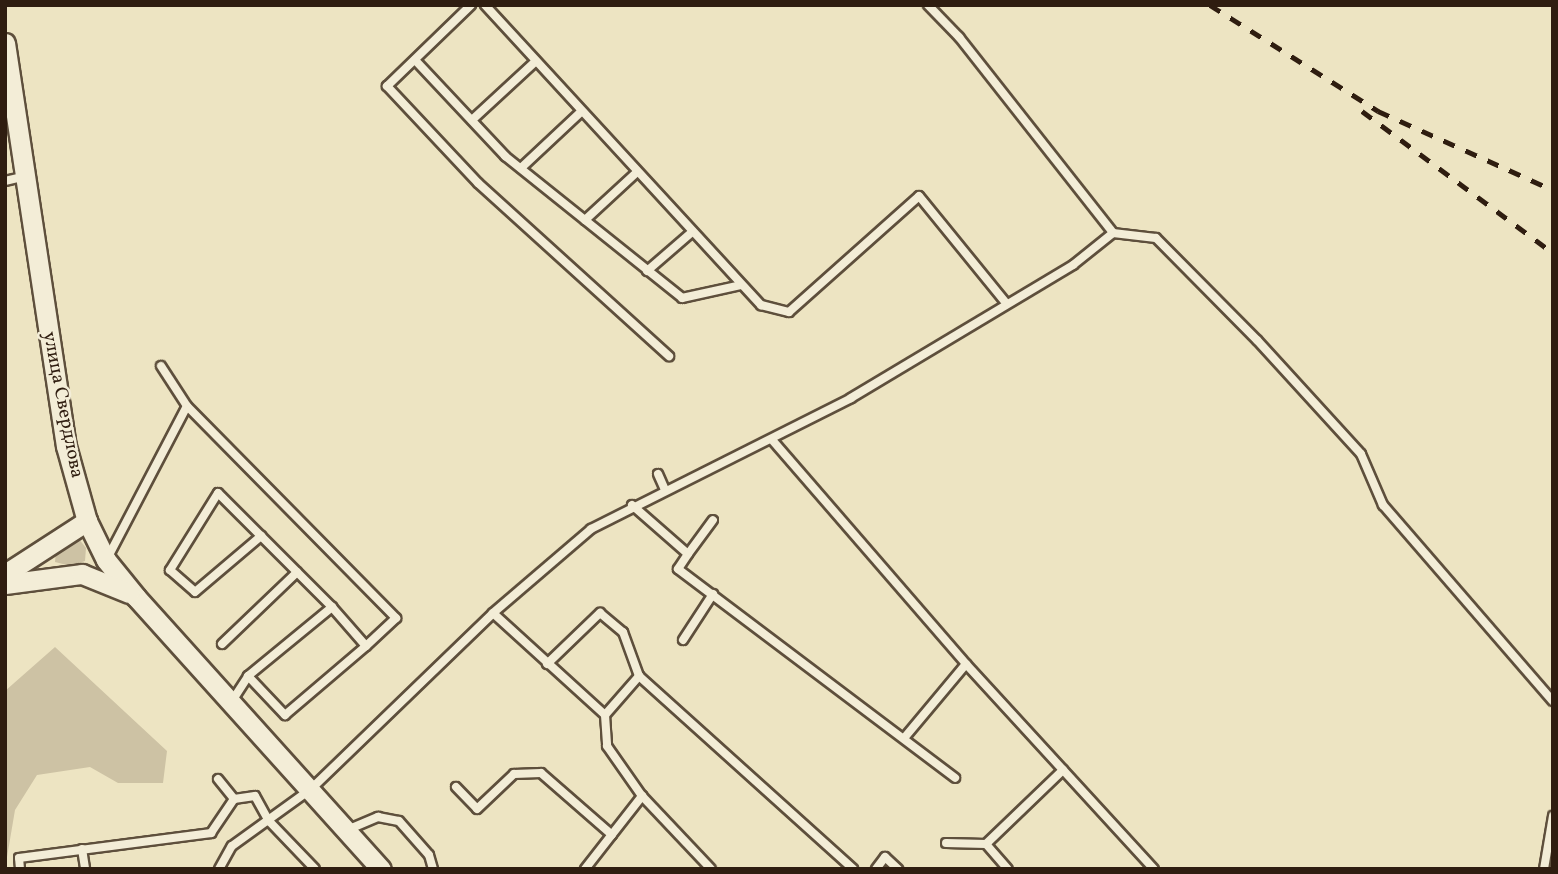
<!DOCTYPE html>
<html>
<head>
<meta charset="utf-8">
<style>
	body { margin:0 }
	#map { position:relative; width:1558px; height:874px; overflow:hidden; background:#ede4c2; font-family:Vollkorn,serif }
	div>[style] { position:absolute }
	.green>* { inset:0; background:#cdc2a4 }
	.roads { filter:drop-shadow(2px 0 #5e4f3c) drop-shadow(-2px 0 #5e4f3c) drop-shadow(0 2px #5e4f3c) drop-shadow(0 -2px #5e4f3c) }
	.service>* { height:8px; margin:-4px; padding:0 4px; transform-origin:4px; border-radius:4px; background:#f3edd7 }
	.tertiary>* { height:19px; margin:-9.5px; padding:0 9.5px; transform-origin:9.5px; border-radius:9.5px; background:#f3edd7 }
	.rail>* { height:5px; margin-top:-2.5px; transform-origin:0; background:repeating-linear-gradient(90deg,#2f1d10 0 12px,transparent 0 24px) }
	span { translate:-50% -50%; white-space:nowrap; text-align:center; line-height:1.15; -webkit-text-stroke:5px #f3edd7; paint-order:stroke }
	.street-label { font-size:19px; color:#2f1d10 }
	.frame { position:absolute; inset:0; border:7px solid #2f1d10; pointer-events:none }
</style>
</head>
<body>
<div id="map">
	<div class="green">
		<i style="clip-path:polygon(79px 539px,86px 548px,85px 561px,71px 566px,55px 562px,56px 551px)"></i>
		<i style="clip-path:polygon(55px 647px,167px 751px,163px 783px,118px 783px,90px 767px,37px 775px,15px 810px,5px 869px,5px 691px)"></i>
	</div>
	<div class="roads">
		<div class="service">
			<i style="left:471px;top:5px;width:117px;rotate:136deg"></i>
			<i style="left:387px;top:86px;width:133px;rotate:46.8deg"></i>
			<i style="left:478px;top:183px;width:258px;rotate:42.2deg"></i>
			<i style="left:485px;top:5px;width:408px;rotate:47.4deg"></i>
			<i style="left:761px;top:305px;width:29px;rotate:14deg"></i>
			<i style="left:789px;top:312px;width:174px;rotate:-41.7deg"></i>
			<i style="left:919px;top:196px;width:138px;rotate:50.9deg"></i>
			<i style="left:928px;top:5px;width:45px;rotate:45.9deg"></i>
			<i style="left:959px;top:37px;width:249px;rotate:51.8deg"></i>
			<i style="left:415px;top:60px;width:132px;rotate:46.8deg"></i>
			<i style="left:505px;top:156px;width:227px;rotate:38.7deg"></i>
			<i style="left:682px;top:298px;width:60px;rotate:-12.4deg"></i>
			<i style="left:472px;top:120px;width:87px;rotate:-42.7deg"></i>
			<i style="left:521px;top:168px;width:83px;rotate:-43.1deg"></i>
			<i style="left:5px;top:181px;width:18px;rotate:-13deg"></i>
			<i style="left:585px;top:220px;width:71px;rotate:-42.7deg"></i>
			<i style="left:647px;top:271px;width:60px;rotate:-40.9deg"></i>
			<i style="left:161px;top:366px;width:48px;rotate:57deg"></i>
			<i style="left:187px;top:406px;width:298px;rotate:45.4deg"></i>
			<i style="left:396px;top:618px;width:41px;rotate:137deg"></i>
			<i style="left:773px;top:441px;width:295px;rotate:49.1deg"></i>
			<i style="left:966px;top:664px;width:278px;rotate:47.5deg"></i>
			<i style="left:658px;top:474px;width:17px;rotate:66deg"></i>
			<i style="left:632px;top:505px;width:74px;rotate:41.2deg"></i>
			<i style="left:688px;top:554px;width:42px;rotate:-53.7deg"></i>
			<i style="left:688px;top:554px;width:18px;rotate:124deg"></i>
			<i style="left:678px;top:569px;width:347px;rotate:37deg"></i>
			<i style="left:108px;top:557px;width:170px;rotate:-62.4deg"></i>
			<i style="left:493px;top:613px;width:151px;rotate:42.3deg"></i>
			<i style="left:605px;top:715px;width:52px;rotate:-48.9deg"></i>
			<i style="left:639px;top:676px;width:288px;rotate:42deg"></i>
			<i style="left:683px;top:640px;width:55px;rotate:-56.9deg"></i>
			<i style="left:222px;top:644px;width:104px;rotate:-43.8deg"></i>
			<i style="left:547px;top:664px;width:74px;rotate:-43.9deg"></i>
			<i style="left:600px;top:613px;width:30px;rotate:40deg"></i>
			<i style="left:623px;top:632px;width:47px;rotate:70deg"></i>
			<i style="left:248px;top:676px;width:54px;rotate:46.5deg"></i>
			<i style="left:285px;top:715px;width:106px;rotate:-40.4deg"></i>
			<i style="left:366px;top:646px;width:52px;rotate:-131.1deg"></i>
			<i style="left:332px;top:607px;width:161px;rotate:-135deg"></i>
			<i style="left:218px;top:493px;width:91px;rotate:121.9deg"></i>
			<i style="left:170px;top:570px;width:33px;rotate:41deg"></i>
			<i style="left:195px;top:592px;width:87px;rotate:-40.3deg"></i>
			<i style="left:232px;top:701px;width:30px;rotate:-57deg"></i>
			<i style="left:248px;top:676px;width:109px;rotate:-39.4deg"></i>
			<i style="left:605px;top:715px;width:31px;rotate:86deg"></i>
			<i style="left:607px;top:746px;width:61px;rotate:55deg"></i>
			<i style="left:642px;top:796px;width:100px;rotate:46.6deg"></i>
			<i style="left:905px;top:737px;width:95px;rotate:-50.1deg"></i>
			<i style="left:218px;top:779px;width:26px;rotate:51deg"></i>
			<i style="left:456px;top:787px;width:30px;rotate:46deg"></i>
			<i style="left:477px;top:809px;width:51px;rotate:-43.4deg"></i>
			<i style="left:514px;top:774px;width:27px;rotate:-2deg"></i>
			<i style="left:541px;top:773px;width:94px;rotate:41.1deg"></i>
			<i style="left:347px;top:830px;width:34px;rotate:-23deg"></i>
			<i style="left:378px;top:817px;width:21px;rotate:11deg"></i>
			<i style="left:399px;top:821px;width:45px;rotate:48.6deg"></i>
			<i style="left:429px;top:855px;width:15px;rotate:74deg"></i>
			<i style="left:946px;top:843px;width:40px;rotate:1.4deg"></i>
			<i style="left:986px;top:844px;width:107px;rotate:-43.9deg"></i>
			<i style="left:986px;top:844px;width:33px;rotate:49deg"></i>
			<i style="left:82px;top:849px;width:20px;rotate:81deg"></i>
			<i style="left:20px;top:869px;width:11px;rotate:-95deg"></i>
			<i style="left:19px;top:858px;width:194px;rotate:-7.4deg"></i>
			<i style="left:211px;top:833px;width:41px;rotate:-55.9deg"></i>
			<i style="left:234px;top:799px;width:21px;rotate:-8deg"></i>
			<i style="left:255px;top:796px;width:29px;rotate:61deg"></i>
			<i style="left:269px;top:821px;width:66px;rotate:46.2deg"></i>
			<i style="left:219px;top:869px;width:26px;rotate:-61deg"></i>
			<i style="left:232px;top:846px;width:97px;rotate:-35.8deg"></i>
			<i style="left:311px;top:789px;width:253px;rotate:-44deg"></i>
			<i style="left:493px;top:613px;width:129px;rotate:-40.6deg"></i>
			<i style="left:591px;top:529px;width:291px;rotate:-26.7deg"></i>
			<i style="left:851px;top:398px;width:259px;rotate:-30.9deg"></i>
			<i style="left:1073px;top:265px;width:51px;rotate:-38.7deg"></i>
			<i style="left:1113px;top:233px;width:43px;rotate:6.6deg"></i>
			<i style="left:1156px;top:238px;width:144px;rotate:45.3deg"></i>
			<i style="left:1257px;top:340px;width:154px;rotate:47.6deg"></i>
			<i style="left:1361px;top:454px;width:56px;rotate:66.7deg"></i>
			<i style="left:1383px;top:505px;width:259px;rotate:49.1deg"></i>
			<i style="left:585px;top:869px;width:93px;rotate:-52deg"></i>
			<i style="left:876px;top:869px;width:15px;rotate:-53deg"></i>
			<i style="left:885px;top:857px;width:18px;rotate:43deg"></i>
			<i style="left:1544px;top:869px;width:54px;rotate:-80.4deg"></i>
		</div>
		<div class="tertiary">
			<i style="left:5px;top:43px;width:408px;rotate:81.4deg"></i>
			<i style="left:66px;top:446px;width:78px;rotate:74.4deg"></i>
			<i style="left:87px;top:521px;width:43px;rotate:64deg"></i>
			<i style="left:106px;top:560px;width:48px;rotate:51deg"></i>
			<i style="left:136px;top:597px;width:366px;rotate:48deg"></i>
			<i style="left:5px;top:574px;width:98px;rotate:-32.9deg"></i>
			<i style="left:5px;top:584px;width:78px;rotate:-7.4deg"></i>
			<i style="left:82px;top:574px;width:51px;rotate:22deg"></i>
		</div>
	</div>
	<div class="rail">
		<i style="left:1210px;top:5px;width:199px;rotate:32.2deg"></i>
		<i style="left:1378px;top:111px;width:192px;rotate:24.3deg"></i>
		<i style="left:1362px;top:111px;width:238px;rotate:36.6deg"></i>
	</div>
	<div class="street-label">
		<span style="left:62px;top:405px;rotate:79deg">улица Свердлова</span>
	</div>
	<div class="frame"></div>
</div>
</body>
</html>
